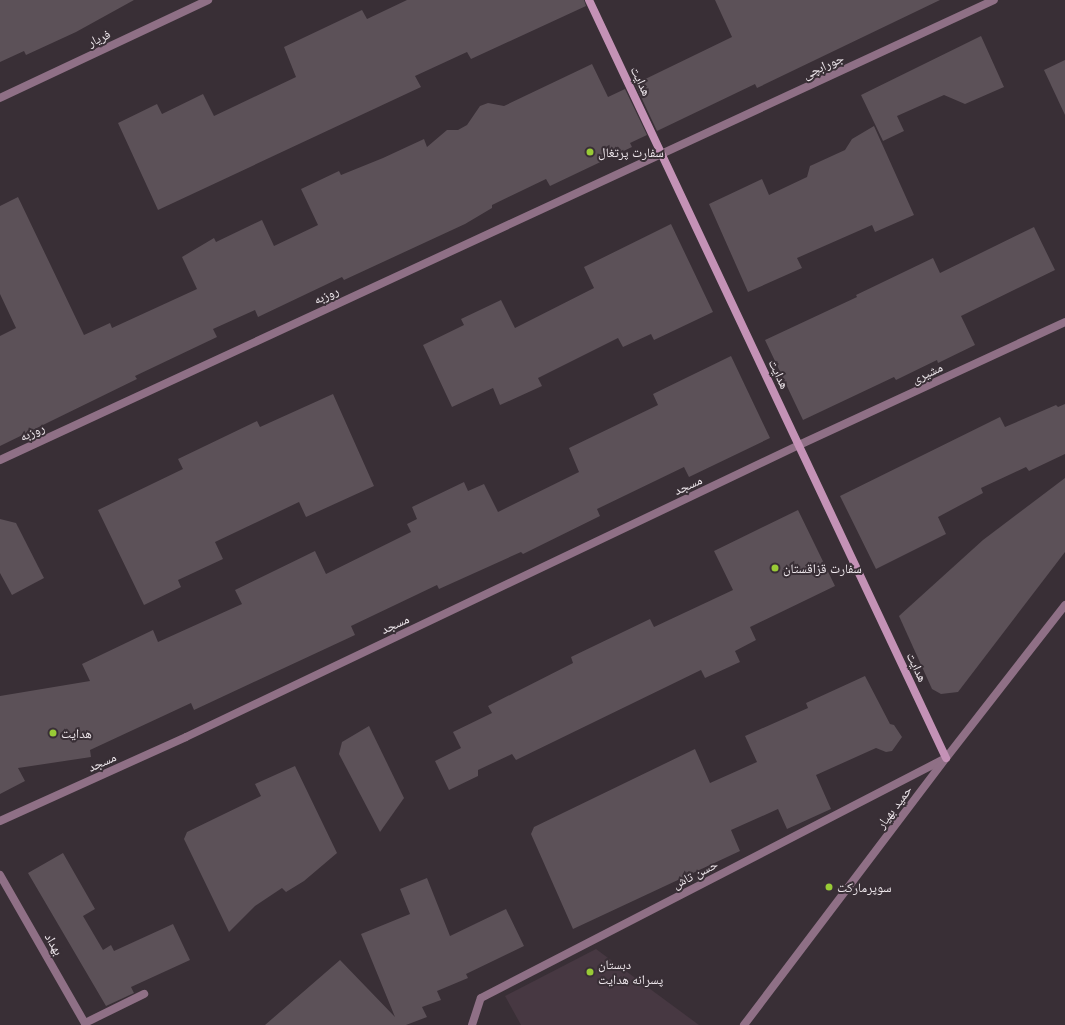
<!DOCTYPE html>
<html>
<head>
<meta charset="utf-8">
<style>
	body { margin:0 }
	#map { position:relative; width:1065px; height:1025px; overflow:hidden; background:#392f36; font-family:Montserrat,"Noto Naskh Arabic",sans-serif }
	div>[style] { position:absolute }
	.built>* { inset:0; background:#473842 }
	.building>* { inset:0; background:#5c5158 }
	.street>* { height:8px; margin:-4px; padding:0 4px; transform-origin:4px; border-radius:4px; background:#8f7086 }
	.secondary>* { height:8px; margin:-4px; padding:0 4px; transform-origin:4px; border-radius:4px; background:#c492b6 }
	.dots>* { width:11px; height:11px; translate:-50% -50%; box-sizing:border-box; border:2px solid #392f36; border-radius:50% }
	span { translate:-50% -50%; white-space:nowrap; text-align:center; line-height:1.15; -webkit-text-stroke:4px #392f36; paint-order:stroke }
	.street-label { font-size:13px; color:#efe8ed }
	.poi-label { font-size:13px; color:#efe8ed }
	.left { translate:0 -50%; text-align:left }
</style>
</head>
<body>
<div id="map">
	<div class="built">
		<i style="clip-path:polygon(596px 949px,699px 1025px,521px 1025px,505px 996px)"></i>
	</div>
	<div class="building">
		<i style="clip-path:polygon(0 0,134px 0,76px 32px,26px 55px,24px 51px,0 62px)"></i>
		<i style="clip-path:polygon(407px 0,584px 0,586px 6px,471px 59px,467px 52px,415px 76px,421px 87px,158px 210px,118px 123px,157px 104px,162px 114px,203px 94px,214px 116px,296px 77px,284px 47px,362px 10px,367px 19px)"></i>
		<i style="clip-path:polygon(715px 0,940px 0,757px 88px,755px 84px,657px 131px,635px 84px,732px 37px)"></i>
		<i style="clip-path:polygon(981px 36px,1004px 87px,965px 104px,944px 95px,897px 116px,904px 131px,883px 141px,861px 95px)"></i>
		<i style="clip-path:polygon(1065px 60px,1065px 115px,1044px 70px)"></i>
		<i style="clip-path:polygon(592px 64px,608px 97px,625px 89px,647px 135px,630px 143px,632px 147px,550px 186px,546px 179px,492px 205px,492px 208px,465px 224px,344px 280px,342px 277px,258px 317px,255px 310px,213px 329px,217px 337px,135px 376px,137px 379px,0 446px,0 336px,16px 328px,0 294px,0 206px,18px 197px,84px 335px,110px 323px,112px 328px,197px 289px,182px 257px,214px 238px,216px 242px,262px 220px,274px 246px,318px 225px,301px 189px,339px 171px,341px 175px,383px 158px,424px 139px,427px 147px,447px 130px,458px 130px,467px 125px,480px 106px,488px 103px,504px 106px)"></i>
		<i style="clip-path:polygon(874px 126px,914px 215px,875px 232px,872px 225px,797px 258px,802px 268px,748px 292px,709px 204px,762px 179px,769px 195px,807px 177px,810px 166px,845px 150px,852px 139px)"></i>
		<i style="clip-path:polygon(671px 224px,713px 312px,654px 340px,651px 334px,623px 347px,618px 338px,538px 378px,542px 386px,500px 405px,493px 388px,452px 407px,423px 345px,464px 325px,461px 319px,501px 300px,515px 328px,594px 288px,584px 267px)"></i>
		<i style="clip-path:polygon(1034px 227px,1055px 270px,961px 316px,975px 345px,938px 363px,937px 360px,896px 380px,894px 377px,803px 420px,765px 340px,857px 297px,856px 295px,933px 258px,940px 273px)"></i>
		<i style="clip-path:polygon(731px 356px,770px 438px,689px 477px,684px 467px,597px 509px,600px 516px,523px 554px,521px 552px,439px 589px,437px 585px,351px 626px,355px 635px,194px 710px,191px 703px,90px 750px,91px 757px,18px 768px,25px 781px,0 794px,0 696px,90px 681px,82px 664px,153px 630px,158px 642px,242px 604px,235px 590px,315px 551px,326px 574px,411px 532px,407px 524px,417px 519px,412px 507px,464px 482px,468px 491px,484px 484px,498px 512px,579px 472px,569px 448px,658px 405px,653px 394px)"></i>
		<i style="clip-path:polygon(333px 394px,374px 486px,306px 517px,299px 502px,215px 542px,223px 559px,178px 580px,181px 587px,144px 605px,98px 510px,183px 469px,178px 459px,257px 421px,260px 427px)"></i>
		<i style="clip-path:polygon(1065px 404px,1065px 454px,1029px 471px,1026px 467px,981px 488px,983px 493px,938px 517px,946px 534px,876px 569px,840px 496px,1000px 417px,1005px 427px,1056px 405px,1058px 407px)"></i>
		<i style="clip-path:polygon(1065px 478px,1065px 552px,958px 692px,941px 694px,932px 689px,899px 616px,983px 540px)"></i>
		<i style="clip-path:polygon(798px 510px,835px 586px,750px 627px,756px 640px,735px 651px,740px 662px,705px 678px,701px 670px,516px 760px,512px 754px,478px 770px,478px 776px,449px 790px,435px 761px,461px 748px,453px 732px,492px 713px,488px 706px,573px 663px,571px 657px,650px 619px,654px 627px,733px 590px,714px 551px)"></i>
		<i style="clip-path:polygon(0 519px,16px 523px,44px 578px,12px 595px,0 573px)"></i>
		<i style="clip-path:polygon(865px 676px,890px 724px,894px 725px,902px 737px,892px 751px,886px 752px,876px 748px,816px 775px,831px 809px,787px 829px,778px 809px,731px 830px,740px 851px,573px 929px,531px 834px,534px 827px,695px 749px,710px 783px,757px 762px,745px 736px,808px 708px,806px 703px)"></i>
		<i style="clip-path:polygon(369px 726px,404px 798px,380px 832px,339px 754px,342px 742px)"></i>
		<i style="clip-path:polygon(295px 766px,337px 853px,304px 881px,286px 892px,282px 888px,255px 906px,229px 932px,184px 839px,187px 832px,261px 796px,255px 784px)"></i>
		<i style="clip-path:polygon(63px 853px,95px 909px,83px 916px,103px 950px,111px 945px,114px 951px,173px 924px,190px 960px,131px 987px,134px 993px,106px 1006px,28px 873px)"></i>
		<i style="clip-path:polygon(427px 878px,450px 936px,506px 909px,524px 946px,466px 974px,468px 978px,437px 991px,441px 1000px,422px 1007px,427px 1017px,406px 1025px,265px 1025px,340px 960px,395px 1017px,361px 934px,410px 914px,400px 889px)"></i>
	</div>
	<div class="street">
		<i style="left:0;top:98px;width:230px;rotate:-25.2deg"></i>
		<i style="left:0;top:460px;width:1095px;rotate:-24.83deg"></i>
		<i style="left:0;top:821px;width:204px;rotate:-24.3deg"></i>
		<i style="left:186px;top:737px;width:679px;rotate:-25.47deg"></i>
		<i style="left:799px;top:445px;width:293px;rotate:-24.8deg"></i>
		<i style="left:0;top:875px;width:173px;rotate:60.2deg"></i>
		<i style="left:85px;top:1023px;width:66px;rotate:-26.2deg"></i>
		<i style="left:472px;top:1025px;width:28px;rotate:-72deg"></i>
		<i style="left:481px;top:998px;width:523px;rotate:-27.3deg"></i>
		<i style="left:744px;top:1025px;width:335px;rotate:-52.9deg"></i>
		<i style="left:946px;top:758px;width:194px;rotate:-52.1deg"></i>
	</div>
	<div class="secondary">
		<i style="left:589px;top:0;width:838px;rotate:64.78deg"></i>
	</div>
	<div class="dots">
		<i style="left:590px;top:152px;background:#99cb36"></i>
		<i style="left:775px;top:568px;background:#99cb36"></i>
		<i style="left:53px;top:733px;background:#99cb36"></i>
		<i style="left:829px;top:887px;background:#99cb36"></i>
		<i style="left:590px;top:972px;background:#99cb36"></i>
	</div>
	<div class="street-label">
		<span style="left:99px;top:38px;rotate:-25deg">فریار</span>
		<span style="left:823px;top:66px;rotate:-25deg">جورابچی</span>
		<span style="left:641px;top:81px;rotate:65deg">هدایت</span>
		<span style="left:326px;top:295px;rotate:-25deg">روزبه</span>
		<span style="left:927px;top:373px;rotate:-25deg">مشیری</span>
		<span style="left:779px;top:374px;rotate:65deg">هدایت</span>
		<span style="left:32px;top:432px;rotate:-25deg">روزبه</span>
		<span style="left:688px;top:485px;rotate:-25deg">مسجد</span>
		<span style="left:395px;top:624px;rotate:-25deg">مسجد</span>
		<span style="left:917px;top:667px;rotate:65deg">هدایت</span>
		<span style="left:102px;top:762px;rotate:-24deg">مسجد</span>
		<span style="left:894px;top:807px;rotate:-53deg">حمید بهیار</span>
		<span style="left:695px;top:874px;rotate:-27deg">حسن تاش</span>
		<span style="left:54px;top:944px;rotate:60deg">بهداد</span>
	</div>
	<div class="poi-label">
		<span class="left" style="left:598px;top:152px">سفارت پرتغال</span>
		<span class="left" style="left:783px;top:568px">سفارت قزاقستان</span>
		<span class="left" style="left:61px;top:733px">هدایت</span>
		<span class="left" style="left:837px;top:887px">سوپرمارکت</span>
		<span class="left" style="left:598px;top:972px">دبستان<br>پسرانه هدایت</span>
	</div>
</div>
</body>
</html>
